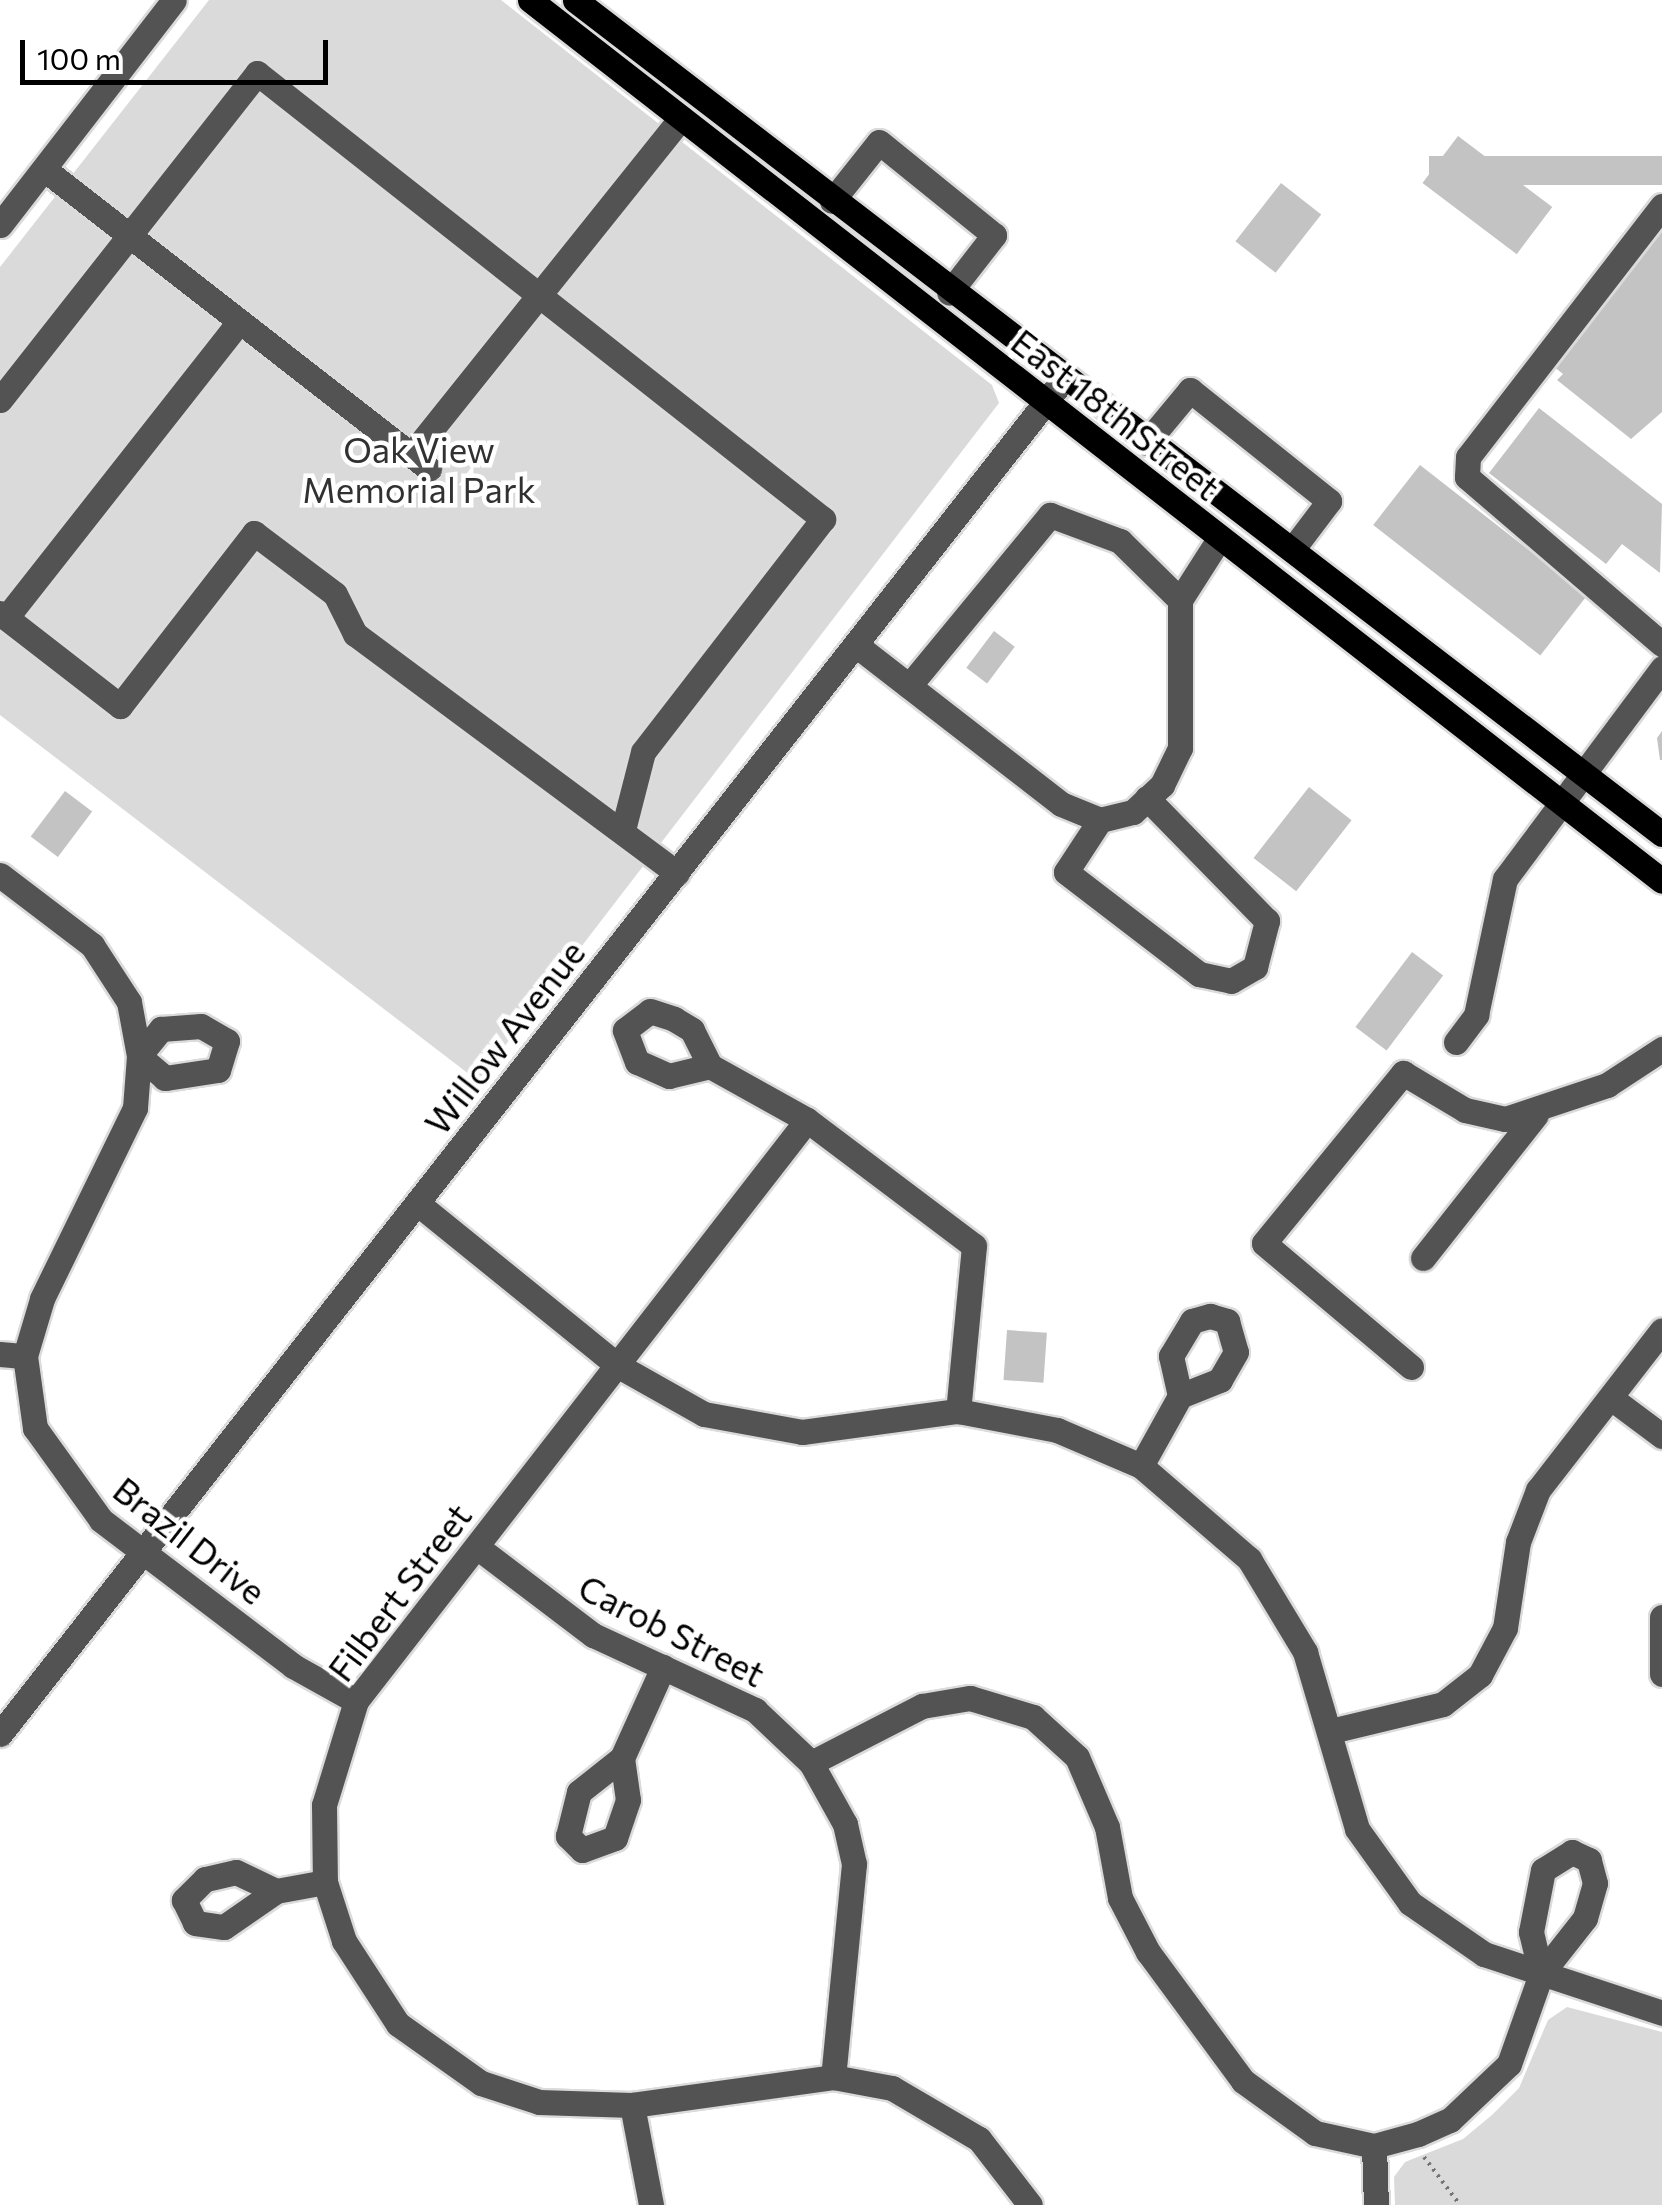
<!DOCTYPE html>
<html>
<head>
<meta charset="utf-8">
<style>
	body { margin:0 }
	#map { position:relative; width:1662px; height:2205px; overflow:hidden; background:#fff; font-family:Commissioner,sans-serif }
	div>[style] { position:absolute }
	.green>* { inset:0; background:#dadada }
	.building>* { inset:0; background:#c3c3c3; transform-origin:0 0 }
	.path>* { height:4px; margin-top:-2px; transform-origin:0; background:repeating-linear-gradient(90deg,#757575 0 2.5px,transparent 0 7.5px) }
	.roads { filter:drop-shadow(2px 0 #dbdbdb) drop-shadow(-2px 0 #dbdbdb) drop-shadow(0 2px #dbdbdb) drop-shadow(0 -2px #dbdbdb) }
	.minor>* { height:25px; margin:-12.5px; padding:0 12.5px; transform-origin:12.5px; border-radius:12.5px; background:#535353 }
	.major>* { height:25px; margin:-12.5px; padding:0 12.5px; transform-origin:12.5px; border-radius:12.5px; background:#000 }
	span { translate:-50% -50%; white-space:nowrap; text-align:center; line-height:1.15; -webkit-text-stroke:9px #fff; paint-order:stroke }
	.street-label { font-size:35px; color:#000 }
	.park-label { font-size:35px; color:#313131 }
	.scale { position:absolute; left:20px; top:40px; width:308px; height:45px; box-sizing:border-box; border:5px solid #000; border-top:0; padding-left:12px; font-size:30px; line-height:35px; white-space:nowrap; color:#000; -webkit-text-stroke:8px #fff; paint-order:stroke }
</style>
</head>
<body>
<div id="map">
	<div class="green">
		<i style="clip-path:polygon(209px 0,501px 0,992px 385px,999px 403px,478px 1081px,0 715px,0 267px)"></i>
		<i style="clip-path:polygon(1567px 2007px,1662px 2032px,1662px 2205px,1395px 2205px,1394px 2177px,1405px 2162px,1463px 2139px,1492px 2115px,1519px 2088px,1548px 2020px)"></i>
	</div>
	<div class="building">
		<i style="left:1458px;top:136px;width:118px;height:59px;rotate:37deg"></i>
		<i style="left:1662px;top:156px;width:29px;height:233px;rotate:90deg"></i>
		<i style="left:1281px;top:183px;width:51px;height:74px;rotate:38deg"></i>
		<i style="clip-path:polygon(1662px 230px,1662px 412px,1631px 439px,1557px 380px,1563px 374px,1553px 366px)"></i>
		<i style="clip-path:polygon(1539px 408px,1662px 504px,1660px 573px,1622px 544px,1606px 564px,1489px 473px)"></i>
		<i style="left:1420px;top:465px;width:212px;height:76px;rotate:38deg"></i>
		<i style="left:994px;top:631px;width:26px;height:46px;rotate:37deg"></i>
		<i style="clip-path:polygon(1662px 731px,1662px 760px,1660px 760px,1657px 738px)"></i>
		<i style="left:1309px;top:787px;width:54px;height:90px;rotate:38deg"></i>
		<i style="left:65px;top:791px;width:34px;height:57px;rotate:37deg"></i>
		<i style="left:1412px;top:952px;width:39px;height:94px;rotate:37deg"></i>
		<i style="left:1007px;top:1330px;width:40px;height:50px;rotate:4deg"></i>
	</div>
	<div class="path">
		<i style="left:1424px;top:2157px;width:60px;rotate:53.1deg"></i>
	</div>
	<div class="roads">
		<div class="minor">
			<i style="left:44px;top:169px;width:488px;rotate:37.9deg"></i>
			<i style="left:832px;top:201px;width:75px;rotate:-51.5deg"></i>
			<i style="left:879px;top:142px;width:148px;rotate:39deg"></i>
			<i style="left:994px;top:235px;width:73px;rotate:127.8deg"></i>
			<i style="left:1662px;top:206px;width:317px;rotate:127.7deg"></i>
			<i style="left:1468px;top:457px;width:20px;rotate:93deg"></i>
			<i style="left:1467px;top:477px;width:257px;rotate:40.6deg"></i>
			<i style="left:0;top:225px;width:284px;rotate:-52.3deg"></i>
			<i style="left:0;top:400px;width:416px;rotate:-51.8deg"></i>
			<i style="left:257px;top:73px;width:721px;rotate:38.24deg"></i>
			<i style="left:823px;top:519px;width:294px;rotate:127.7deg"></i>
			<i style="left:643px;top:752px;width:81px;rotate:104.4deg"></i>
			<i style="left:1146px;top:443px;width:69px;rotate:-50.3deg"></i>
			<i style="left:1190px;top:390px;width:178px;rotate:38.6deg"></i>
			<i style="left:1329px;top:501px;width:61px;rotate:127.1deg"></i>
			<i style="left:411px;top:455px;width:432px;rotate:-51.3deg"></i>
			<i style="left:0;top:613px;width:152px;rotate:37.8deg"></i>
			<i style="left:120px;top:706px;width:219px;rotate:-52.2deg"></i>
			<i style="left:254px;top:533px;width:101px;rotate:37deg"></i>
			<i style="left:335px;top:594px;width:45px;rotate:63.4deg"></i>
			<i style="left:355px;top:634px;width:401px;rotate:36.6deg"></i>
			<i style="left:6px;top:618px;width:377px;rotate:-51.8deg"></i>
			<i style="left:856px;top:645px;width:259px;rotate:37.8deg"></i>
			<i style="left:1061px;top:804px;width:42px;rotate:22.3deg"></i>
			<i style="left:1100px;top:820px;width:34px;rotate:-14deg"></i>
			<i style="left:1133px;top:812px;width:40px;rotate:-43deg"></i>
			<i style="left:1162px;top:785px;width:41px;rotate:-64.1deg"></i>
			<i style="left:1180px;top:748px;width:148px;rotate:-90deg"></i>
			<i style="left:1180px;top:600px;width:72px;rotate:-57.4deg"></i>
			<i style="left:909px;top:686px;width:222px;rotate:-50.5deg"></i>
			<i style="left:1050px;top:515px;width:75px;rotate:20.4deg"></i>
			<i style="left:1120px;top:541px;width:84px;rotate:44.5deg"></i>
			<i style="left:1100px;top:820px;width:62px;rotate:123.2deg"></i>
			<i style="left:1066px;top:872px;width:168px;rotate:37.5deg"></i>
			<i style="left:1199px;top:974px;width:33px;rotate:12deg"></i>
			<i style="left:1231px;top:981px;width:28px;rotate:-30deg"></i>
			<i style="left:1255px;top:967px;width:48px;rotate:-75.4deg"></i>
			<i style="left:1267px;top:921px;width:172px;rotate:-134.3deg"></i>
			<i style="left:0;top:875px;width:116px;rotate:37.3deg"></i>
			<i style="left:92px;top:945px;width:68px;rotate:57deg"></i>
			<i style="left:129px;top:1002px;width:55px;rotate:79.5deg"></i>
			<i style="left:139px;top:1056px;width:52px;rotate:94.4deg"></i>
			<i style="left:135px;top:1108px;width:212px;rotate:116deg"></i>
			<i style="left:42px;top:1299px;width:59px;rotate:106.6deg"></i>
			<i style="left:25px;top:1356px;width:73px;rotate:82.1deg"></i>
			<i style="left:35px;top:1428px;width:113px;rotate:54.3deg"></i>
			<i style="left:101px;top:1520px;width:241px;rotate:37.2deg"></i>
			<i style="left:293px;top:1666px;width:72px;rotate:29.1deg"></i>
			<i style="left:201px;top:1026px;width:30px;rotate:30deg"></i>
			<i style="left:227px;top:1041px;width:30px;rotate:107deg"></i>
			<i style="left:218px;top:1070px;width:54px;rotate:171.4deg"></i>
			<i style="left:165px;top:1078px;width:34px;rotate:-140deg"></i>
			<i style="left:139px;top:1056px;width:35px;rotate:-51deg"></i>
			<i style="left:161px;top:1029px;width:40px;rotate:-4.3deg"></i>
			<i style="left:1456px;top:1042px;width:34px;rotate:-53deg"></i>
			<i style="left:1476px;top:1015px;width:139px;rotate:-78deg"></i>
			<i style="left:1505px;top:879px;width:263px;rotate:-53.3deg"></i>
			<i style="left:710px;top:1066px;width:42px;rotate:166.3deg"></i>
			<i style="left:669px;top:1076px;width:35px;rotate:-156deg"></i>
			<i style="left:637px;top:1062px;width:34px;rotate:-111deg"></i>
			<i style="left:625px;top:1030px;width:31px;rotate:-37deg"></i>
			<i style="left:650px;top:1011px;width:25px;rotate:18deg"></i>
			<i style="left:674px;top:1019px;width:21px;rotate:31deg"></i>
			<i style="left:692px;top:1030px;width:40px;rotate:63.4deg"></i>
			<i style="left:710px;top:1066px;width:111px;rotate:29.1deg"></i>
			<i style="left:807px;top:1120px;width:209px;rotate:37deg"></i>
			<i style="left:974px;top:1246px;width:166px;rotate:95.5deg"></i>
			<i style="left:807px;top:1120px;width:736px;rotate:127.82deg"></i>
			<i style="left:356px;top:1701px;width:109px;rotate:107.1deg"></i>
			<i style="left:324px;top:1805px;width:77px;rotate:89.3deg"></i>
			<i style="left:325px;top:1882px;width:62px;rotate:72.1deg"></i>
			<i style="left:344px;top:1941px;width:99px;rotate:57deg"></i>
			<i style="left:398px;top:2024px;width:102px;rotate:35.4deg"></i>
			<i style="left:481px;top:2083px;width:61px;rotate:18.1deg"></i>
			<i style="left:539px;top:2102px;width:93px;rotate:1.8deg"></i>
			<i style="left:632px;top:2105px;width:203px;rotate:-7.9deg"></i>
			<i style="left:833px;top:2077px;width:60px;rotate:10.6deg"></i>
			<i style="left:892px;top:2088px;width:101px;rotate:30.4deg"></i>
			<i style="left:979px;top:2139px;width:83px;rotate:52.3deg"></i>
			<i style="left:417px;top:1203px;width:257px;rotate:39deg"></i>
			<i style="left:617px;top:1365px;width:100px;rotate:29.4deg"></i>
			<i style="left:704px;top:1414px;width:100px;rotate:10.4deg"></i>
			<i style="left:802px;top:1432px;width:157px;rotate:-7.7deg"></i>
			<i style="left:958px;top:1411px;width:101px;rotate:10.9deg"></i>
			<i style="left:1057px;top:1430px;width:91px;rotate:23.2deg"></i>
			<i style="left:1141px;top:1466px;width:143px;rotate:40.7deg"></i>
			<i style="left:1249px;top:1559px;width:109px;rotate:58.9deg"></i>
			<i style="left:1305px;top:1652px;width:184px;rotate:73.6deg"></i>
			<i style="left:1357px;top:1829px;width:91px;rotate:54.4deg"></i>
			<i style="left:1410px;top:1903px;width:90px;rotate:34.6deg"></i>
			<i style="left:1484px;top:1954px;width:188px;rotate:18.3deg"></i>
			<i style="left:1423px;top:1258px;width:182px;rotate:-51.7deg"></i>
			<i style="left:1210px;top:1316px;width:18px;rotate:16deg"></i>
			<i style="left:1227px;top:1321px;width:32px;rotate:74deg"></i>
			<i style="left:1236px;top:1352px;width:32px;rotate:120deg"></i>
			<i style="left:1220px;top:1380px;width:43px;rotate:158.2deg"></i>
			<i style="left:1180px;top:1396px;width:41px;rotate:-102.7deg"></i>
			<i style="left:1171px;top:1356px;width:41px;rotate:-59deg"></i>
			<i style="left:1192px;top:1321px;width:19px;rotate:-16deg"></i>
			<i style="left:0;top:1354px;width:25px;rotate:5deg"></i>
			<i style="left:1411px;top:1367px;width:192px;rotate:-139.9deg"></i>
			<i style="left:1264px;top:1243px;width:220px;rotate:-50.7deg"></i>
			<i style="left:1403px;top:1073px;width:72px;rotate:30.8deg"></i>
			<i style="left:1465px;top:1110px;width:41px;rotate:12.7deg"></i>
			<i style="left:1505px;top:1119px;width:108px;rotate:-18.4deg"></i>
			<i style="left:1607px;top:1085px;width:66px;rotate:-33.2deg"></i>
			<i style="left:1611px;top:1398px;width:64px;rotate:36.7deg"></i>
			<i style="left:1141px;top:1466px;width:80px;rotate:-60.9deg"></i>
			<i style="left:477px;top:1547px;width:146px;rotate:37.2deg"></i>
			<i style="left:593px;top:1635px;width:179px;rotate:24.8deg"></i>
			<i style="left:755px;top:1710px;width:77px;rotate:43.4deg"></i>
			<i style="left:811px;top:1763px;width:70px;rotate:60.9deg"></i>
			<i style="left:845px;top:1824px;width:41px;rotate:77.3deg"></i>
			<i style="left:854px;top:1864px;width:214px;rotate:95.6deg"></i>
			<i style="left:1662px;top:1617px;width:57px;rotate:90deg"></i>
			<i style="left:1335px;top:1730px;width:111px;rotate:-13.5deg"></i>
			<i style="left:1443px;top:1704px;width:47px;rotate:-38.1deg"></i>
			<i style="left:1480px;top:1675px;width:53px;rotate:-62deg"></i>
			<i style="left:1505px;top:1628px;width:87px;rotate:-81.4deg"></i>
			<i style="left:1518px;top:1542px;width:56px;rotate:-69deg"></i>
			<i style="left:1538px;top:1490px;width:202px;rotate:-52.2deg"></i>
			<i style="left:0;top:1734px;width:1720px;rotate:-51.87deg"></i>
			<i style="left:622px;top:1758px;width:42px;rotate:81.9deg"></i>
			<i style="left:628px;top:1800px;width:40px;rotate:108.9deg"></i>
			<i style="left:615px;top:1838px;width:35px;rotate:160deg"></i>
			<i style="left:582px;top:1850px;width:20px;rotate:-135deg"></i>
			<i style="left:568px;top:1836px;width:45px;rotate:-76deg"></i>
			<i style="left:579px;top:1792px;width:55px;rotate:-38.3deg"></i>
			<i style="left:622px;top:1758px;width:100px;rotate:-65.7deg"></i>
			<i style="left:811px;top:1763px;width:125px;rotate:-27.2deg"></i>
			<i style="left:922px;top:1706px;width:49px;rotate:-9.5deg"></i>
			<i style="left:970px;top:1698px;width:66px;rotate:16.8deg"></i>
			<i style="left:1033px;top:1717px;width:59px;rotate:42.3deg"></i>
			<i style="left:1077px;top:1757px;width:76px;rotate:66.8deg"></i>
			<i style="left:1107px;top:1827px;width:72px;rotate:79.6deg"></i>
			<i style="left:1120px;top:1898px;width:61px;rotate:62.6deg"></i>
			<i style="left:1148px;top:1952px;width:160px;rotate:53.6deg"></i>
			<i style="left:1243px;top:2081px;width:89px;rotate:35.8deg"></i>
			<i style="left:1315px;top:2133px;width:60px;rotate:12.4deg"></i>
			<i style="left:1374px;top:2146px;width:46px;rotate:-15.3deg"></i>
			<i style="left:1418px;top:2134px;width:35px;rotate:-24deg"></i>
			<i style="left:1450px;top:2120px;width:81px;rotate:-43.5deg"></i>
			<i style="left:1509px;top:2064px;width:96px;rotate:-70.4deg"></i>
			<i style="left:1541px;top:1974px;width:71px;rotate:-51.8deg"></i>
			<i style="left:1585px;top:1918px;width:36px;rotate:-74deg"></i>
			<i style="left:1595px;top:1883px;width:24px;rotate:-105deg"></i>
			<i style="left:1589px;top:1860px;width:19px;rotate:-155deg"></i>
			<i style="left:1572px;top:1852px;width:34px;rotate:148deg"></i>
			<i style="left:1543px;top:1870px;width:63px;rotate:101deg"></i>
			<i style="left:1531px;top:1932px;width:43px;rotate:76.6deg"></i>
			<i style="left:276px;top:1891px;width:44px;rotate:-154.6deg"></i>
			<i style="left:236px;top:1872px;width:32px;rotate:167deg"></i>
			<i style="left:205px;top:1879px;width:30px;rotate:135deg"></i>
			<i style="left:184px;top:1900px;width:25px;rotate:64deg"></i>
			<i style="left:195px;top:1923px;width:29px;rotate:8deg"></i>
			<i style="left:224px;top:1927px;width:63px;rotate:-34.7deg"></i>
			<i style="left:276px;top:1891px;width:50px;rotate:-10.4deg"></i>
			<i style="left:632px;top:2105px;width:102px;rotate:79.2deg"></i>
			<i style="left:1374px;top:2146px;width:59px;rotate:88.1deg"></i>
		</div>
		<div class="major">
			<i style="left:530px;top:0;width:1434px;rotate:37.89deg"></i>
			<i style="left:575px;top:0;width:1370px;rotate:37.5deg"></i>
		</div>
	</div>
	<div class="street-label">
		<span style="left:1116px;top:414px;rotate:38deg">East 18th Street</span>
		<span style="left:504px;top:1037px;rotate:-52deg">Willow Avenue</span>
		<span style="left:190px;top:1540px;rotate:38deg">Brazil Drive</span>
		<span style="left:399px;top:1592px;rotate:-53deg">Filbert Street</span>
		<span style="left:672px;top:1630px;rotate:27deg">Carob Street</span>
	</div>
	<div class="park-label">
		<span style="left:419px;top:469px">Oak View<br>Memorial Park</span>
	</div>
	<div class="scale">100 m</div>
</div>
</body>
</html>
